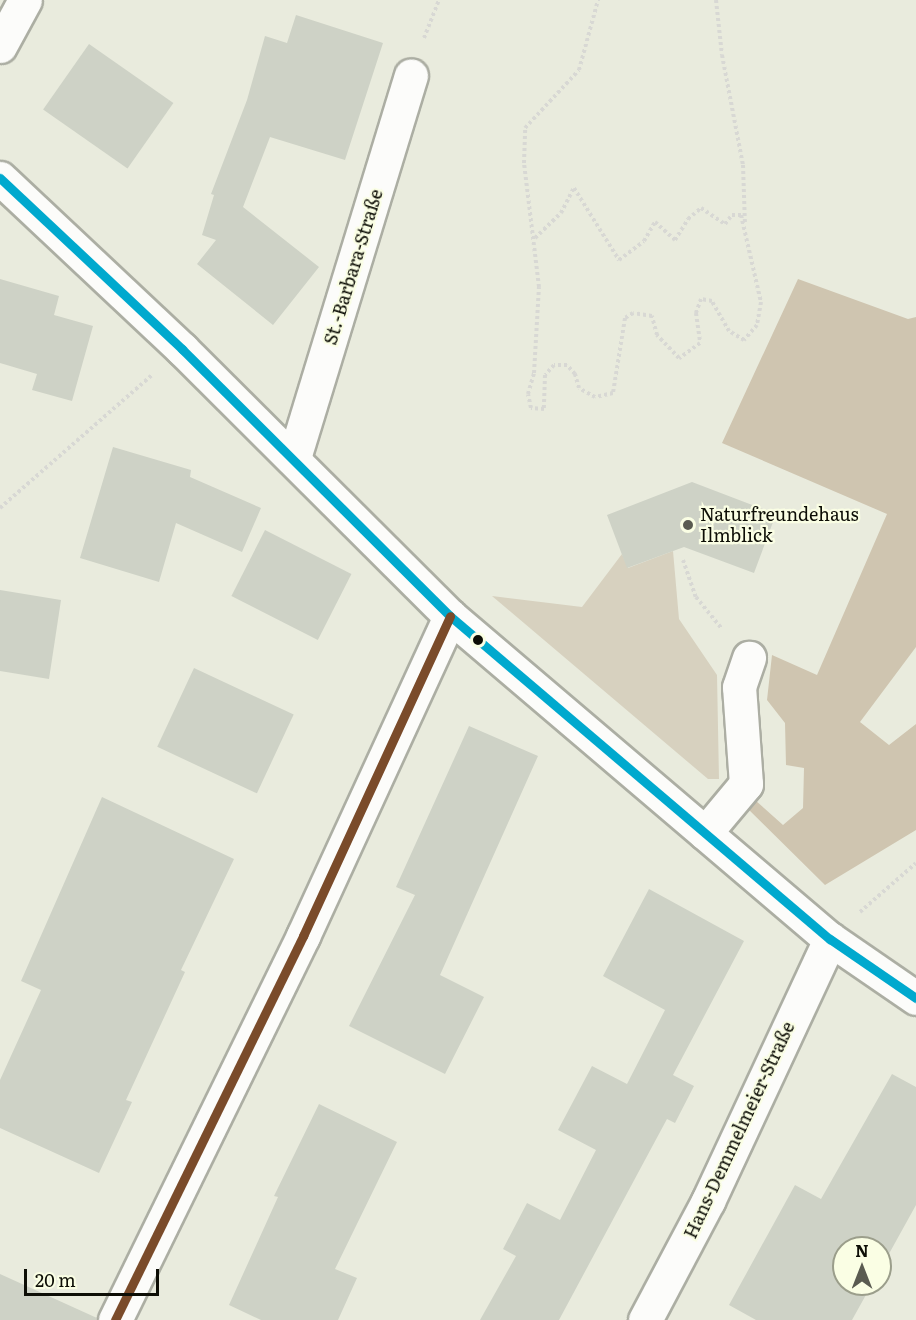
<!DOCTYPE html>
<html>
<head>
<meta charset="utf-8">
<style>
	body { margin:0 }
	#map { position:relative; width:916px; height:1320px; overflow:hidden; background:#e9ebdd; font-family:Literata,serif }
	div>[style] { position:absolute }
	.green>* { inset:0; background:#d7d1bf }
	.forest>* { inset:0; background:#cfc5b0 }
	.building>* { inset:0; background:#ced2c6; transform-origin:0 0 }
	.path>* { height:4px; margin-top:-2px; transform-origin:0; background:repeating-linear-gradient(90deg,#d8d8d4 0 3px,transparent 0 6px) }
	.roads { filter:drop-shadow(2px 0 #acaea3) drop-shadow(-2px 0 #acaea3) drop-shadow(0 2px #acaea3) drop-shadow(0 -2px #acaea3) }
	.minor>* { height:33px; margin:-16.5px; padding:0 16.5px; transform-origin:16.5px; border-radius:16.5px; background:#fcfcfa }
	.bus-1>* { height:9px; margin:-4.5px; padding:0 4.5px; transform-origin:4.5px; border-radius:4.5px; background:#00a9ce }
	.bus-2>* { height:9px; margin:-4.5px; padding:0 4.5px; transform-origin:4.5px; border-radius:4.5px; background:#7a4b2a }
	.dots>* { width:16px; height:16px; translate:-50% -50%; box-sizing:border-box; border:3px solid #fafee4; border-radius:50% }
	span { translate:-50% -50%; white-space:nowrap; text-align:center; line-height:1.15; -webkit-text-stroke:4.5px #fafee4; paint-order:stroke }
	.street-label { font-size:18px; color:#0d0e06 }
	.poi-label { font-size:18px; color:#0d0e06 }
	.left { translate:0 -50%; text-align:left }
	.north { position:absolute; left:832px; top:1236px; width:60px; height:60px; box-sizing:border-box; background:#fafee4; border:2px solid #9b9e8b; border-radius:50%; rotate:0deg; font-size:16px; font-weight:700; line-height:24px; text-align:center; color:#0d0e06 }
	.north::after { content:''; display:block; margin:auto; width:21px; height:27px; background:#5a5b51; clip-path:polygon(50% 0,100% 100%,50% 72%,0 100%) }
	.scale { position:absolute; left:24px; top:1269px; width:135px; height:27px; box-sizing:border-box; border:3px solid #0d0e06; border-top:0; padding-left:8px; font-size:18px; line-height:21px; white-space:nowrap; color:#0d0e06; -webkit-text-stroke:4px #fafee4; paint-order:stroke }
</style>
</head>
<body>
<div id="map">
	<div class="green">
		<i style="clip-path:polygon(673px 551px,679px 619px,717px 675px,719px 779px,708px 779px,492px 596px,582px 607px,622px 554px,628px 568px)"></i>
	</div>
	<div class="forest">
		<i style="clip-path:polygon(798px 279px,908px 319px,916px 317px,916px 647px,860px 722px,889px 745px,916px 724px,916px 830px,825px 885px,745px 806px,755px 800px,783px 825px,803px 808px,804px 768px,786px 765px,785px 723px,767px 700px,772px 655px,817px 675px,887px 514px,722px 443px)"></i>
	</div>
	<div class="building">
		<i style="clip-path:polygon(296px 15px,383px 43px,345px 160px,270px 137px,243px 207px,319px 267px,273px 325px,197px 264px,216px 240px,202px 235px,214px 195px,211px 194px,247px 100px,265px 36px,287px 43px)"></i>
		<i style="left:89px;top:44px;width:103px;height:80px;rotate:35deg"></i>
		<i style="clip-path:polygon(0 279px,59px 296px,54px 315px,93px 326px,72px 401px,32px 390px,37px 374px,0 363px)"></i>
		<i style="clip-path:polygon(113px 447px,191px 470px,190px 477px,261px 508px,242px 552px,176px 523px,159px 582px,80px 558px)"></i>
		<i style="clip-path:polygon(692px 482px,776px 514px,754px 573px,684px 547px,627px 568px,607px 515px)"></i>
		<i style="left:265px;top:530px;width:97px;height:74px;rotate:27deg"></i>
		<i style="clip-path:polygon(0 590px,61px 600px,49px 679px,0 671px)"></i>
		<i style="left:194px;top:668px;width:110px;height:87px;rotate:25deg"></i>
		<i style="clip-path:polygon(469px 726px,538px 756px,440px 975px,484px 997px,445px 1074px,349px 1026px,415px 895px,396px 887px)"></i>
		<i style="clip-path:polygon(102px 797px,234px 859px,181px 970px,185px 972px,126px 1100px,132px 1102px,99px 1173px,0 1128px,0 1080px,41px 990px,21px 981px)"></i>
		<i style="clip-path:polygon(649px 889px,744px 941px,673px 1075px,694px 1086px,675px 1123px,667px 1119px,559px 1320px,480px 1320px,516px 1256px,503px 1249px,527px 1203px,560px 1220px,596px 1150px,558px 1130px,592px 1066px,627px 1084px,665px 1010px,603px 976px)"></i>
		<i style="clip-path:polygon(892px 1074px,916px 1087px,916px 1205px,880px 1270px,880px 1248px,844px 1248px,844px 1284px,872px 1284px,852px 1320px,756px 1320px,729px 1305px,795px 1185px,821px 1199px)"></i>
		<i style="clip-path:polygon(319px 1104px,397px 1142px,335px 1269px,357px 1278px,338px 1320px,261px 1320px,229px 1305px,278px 1197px,274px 1196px)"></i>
		<i style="clip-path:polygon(0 1274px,97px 1318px,96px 1320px,0 1320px)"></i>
	</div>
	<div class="path">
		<i style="left:716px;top:0;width:55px;rotate:83.8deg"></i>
		<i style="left:722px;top:55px;width:112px;rotate:79.2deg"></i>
		<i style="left:743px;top:165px;width:59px;rotate:88.1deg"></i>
		<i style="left:424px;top:38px;width:41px;rotate:-68.5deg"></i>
		<i style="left:535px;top:238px;width:36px;rotate:-44deg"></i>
		<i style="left:561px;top:213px;width:28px;rotate:-63deg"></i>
		<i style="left:574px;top:188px;width:85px;rotate:58deg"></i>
		<i style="left:619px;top:260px;width:31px;rotate:-37deg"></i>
		<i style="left:644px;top:241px;width:22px;rotate:-60deg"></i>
		<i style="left:655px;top:222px;width:27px;rotate:42deg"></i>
		<i style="left:675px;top:240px;width:25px;rotate:-58deg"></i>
		<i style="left:688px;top:219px;width:17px;rotate:-40deg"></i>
		<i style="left:701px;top:208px;width:29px;rotate:34deg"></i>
		<i style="left:725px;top:224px;width:11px;rotate:-52deg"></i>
		<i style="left:732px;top:215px;width:9px"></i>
		<i style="left:741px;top:215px;width:89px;rotate:77.1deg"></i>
		<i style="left:761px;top:302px;width:23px;rotate:100deg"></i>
		<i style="left:757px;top:325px;width:20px;rotate:131deg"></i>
		<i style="left:744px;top:340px;width:17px;rotate:-149deg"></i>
		<i style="left:729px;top:331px;width:34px;rotate:-120deg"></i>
		<i style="left:712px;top:301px;width:11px;rotate:-170deg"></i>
		<i style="left:701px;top:299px;width:15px;rotate:110deg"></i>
		<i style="left:696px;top:313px;width:30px;rotate:82deg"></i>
		<i style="left:700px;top:343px;width:26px;rotate:144deg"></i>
		<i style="left:679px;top:358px;width:32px;rotate:-134deg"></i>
		<i style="left:657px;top:335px;width:20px;rotate:-105deg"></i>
		<i style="left:652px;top:316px;width:19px;rotate:-171deg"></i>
		<i style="left:633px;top:313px;width:9px;rotate:148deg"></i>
		<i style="left:625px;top:318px;width:76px;rotate:99.1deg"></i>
		<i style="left:613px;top:393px;width:18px;rotate:167deg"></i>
		<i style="left:595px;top:397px;width:18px;rotate:-151deg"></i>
		<i style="left:579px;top:388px;width:15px;rotate:-106deg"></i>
		<i style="left:575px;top:374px;width:12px;rotate:-132deg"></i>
		<i style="left:567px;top:365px;width:13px;rotate:180deg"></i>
		<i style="left:554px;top:365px;width:13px;rotate:132deg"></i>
		<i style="left:545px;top:375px;width:34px;rotate:92deg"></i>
		<i style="left:544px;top:409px;width:13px;rotate:-176deg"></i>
		<i style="left:531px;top:408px;width:14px;rotate:-102deg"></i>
		<i style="left:528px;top:394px;width:22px;rotate:-74deg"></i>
		<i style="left:534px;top:373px;width:86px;rotate:-86.7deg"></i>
		<i style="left:539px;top:287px;width:125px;rotate:-96.9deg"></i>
		<i style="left:524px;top:163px;width:35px;rotate:-88deg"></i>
		<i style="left:525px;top:128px;width:79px;rotate:-47deg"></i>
		<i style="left:579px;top:70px;width:73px;rotate:-74.8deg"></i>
		<i style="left:0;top:508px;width:202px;rotate:-41.2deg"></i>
		<i style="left:683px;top:560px;width:39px;rotate:71deg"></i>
		<i style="left:696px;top:597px;width:41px;rotate:50.9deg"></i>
		<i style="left:860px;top:912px;width:74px;rotate:-41.2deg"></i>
	</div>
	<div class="roads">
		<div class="minor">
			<i style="left:0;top:46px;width:52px;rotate:-61.5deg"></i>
			<i style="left:0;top:178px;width:250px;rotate:43.2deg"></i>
			<i style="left:182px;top:349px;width:378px;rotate:44.9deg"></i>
			<i style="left:450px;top:616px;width:499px;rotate:40.4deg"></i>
			<i style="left:830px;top:939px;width:104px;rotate:34.5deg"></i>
			<i style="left:294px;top:458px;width:400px;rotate:-73deg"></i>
			<i style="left:705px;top:833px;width:64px;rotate:-50.1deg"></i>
			<i style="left:746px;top:784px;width:97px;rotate:-94.1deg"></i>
			<i style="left:739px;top:687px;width:31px;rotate:-71deg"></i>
			<i style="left:115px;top:1320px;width:428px;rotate:-63.9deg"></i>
			<i style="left:303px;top:936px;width:352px;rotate:-65.3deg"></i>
			<i style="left:645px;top:1320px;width:135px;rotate:-62.1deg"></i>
			<i style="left:708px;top:1201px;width:289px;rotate:-65deg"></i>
		</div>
	</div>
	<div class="bus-1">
		<i style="left:0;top:178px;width:250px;rotate:43.2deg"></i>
		<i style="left:182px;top:349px;width:378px;rotate:44.9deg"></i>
		<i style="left:450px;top:616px;width:499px;rotate:40.4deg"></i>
		<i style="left:830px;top:939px;width:104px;rotate:34.5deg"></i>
	</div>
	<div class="bus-2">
		<i style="left:115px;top:1320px;width:428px;rotate:-63.9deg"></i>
		<i style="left:303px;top:936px;width:352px;rotate:-65.3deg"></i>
	</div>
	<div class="dots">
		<i style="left:688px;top:525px;background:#5a5b51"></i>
		<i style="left:478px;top:640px;background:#0d0e06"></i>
	</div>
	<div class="street-label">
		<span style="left:353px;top:267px;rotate:-73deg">St.-Barbara-Straße</span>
		<span style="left:739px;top:1130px;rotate:-65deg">Hans-Demmelmeier-Straße</span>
	</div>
	<div class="poi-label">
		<span class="left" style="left:700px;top:525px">Naturfreundehaus<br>Ilmblick</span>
	</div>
	<div class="north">N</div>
	<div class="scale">20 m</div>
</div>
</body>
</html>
